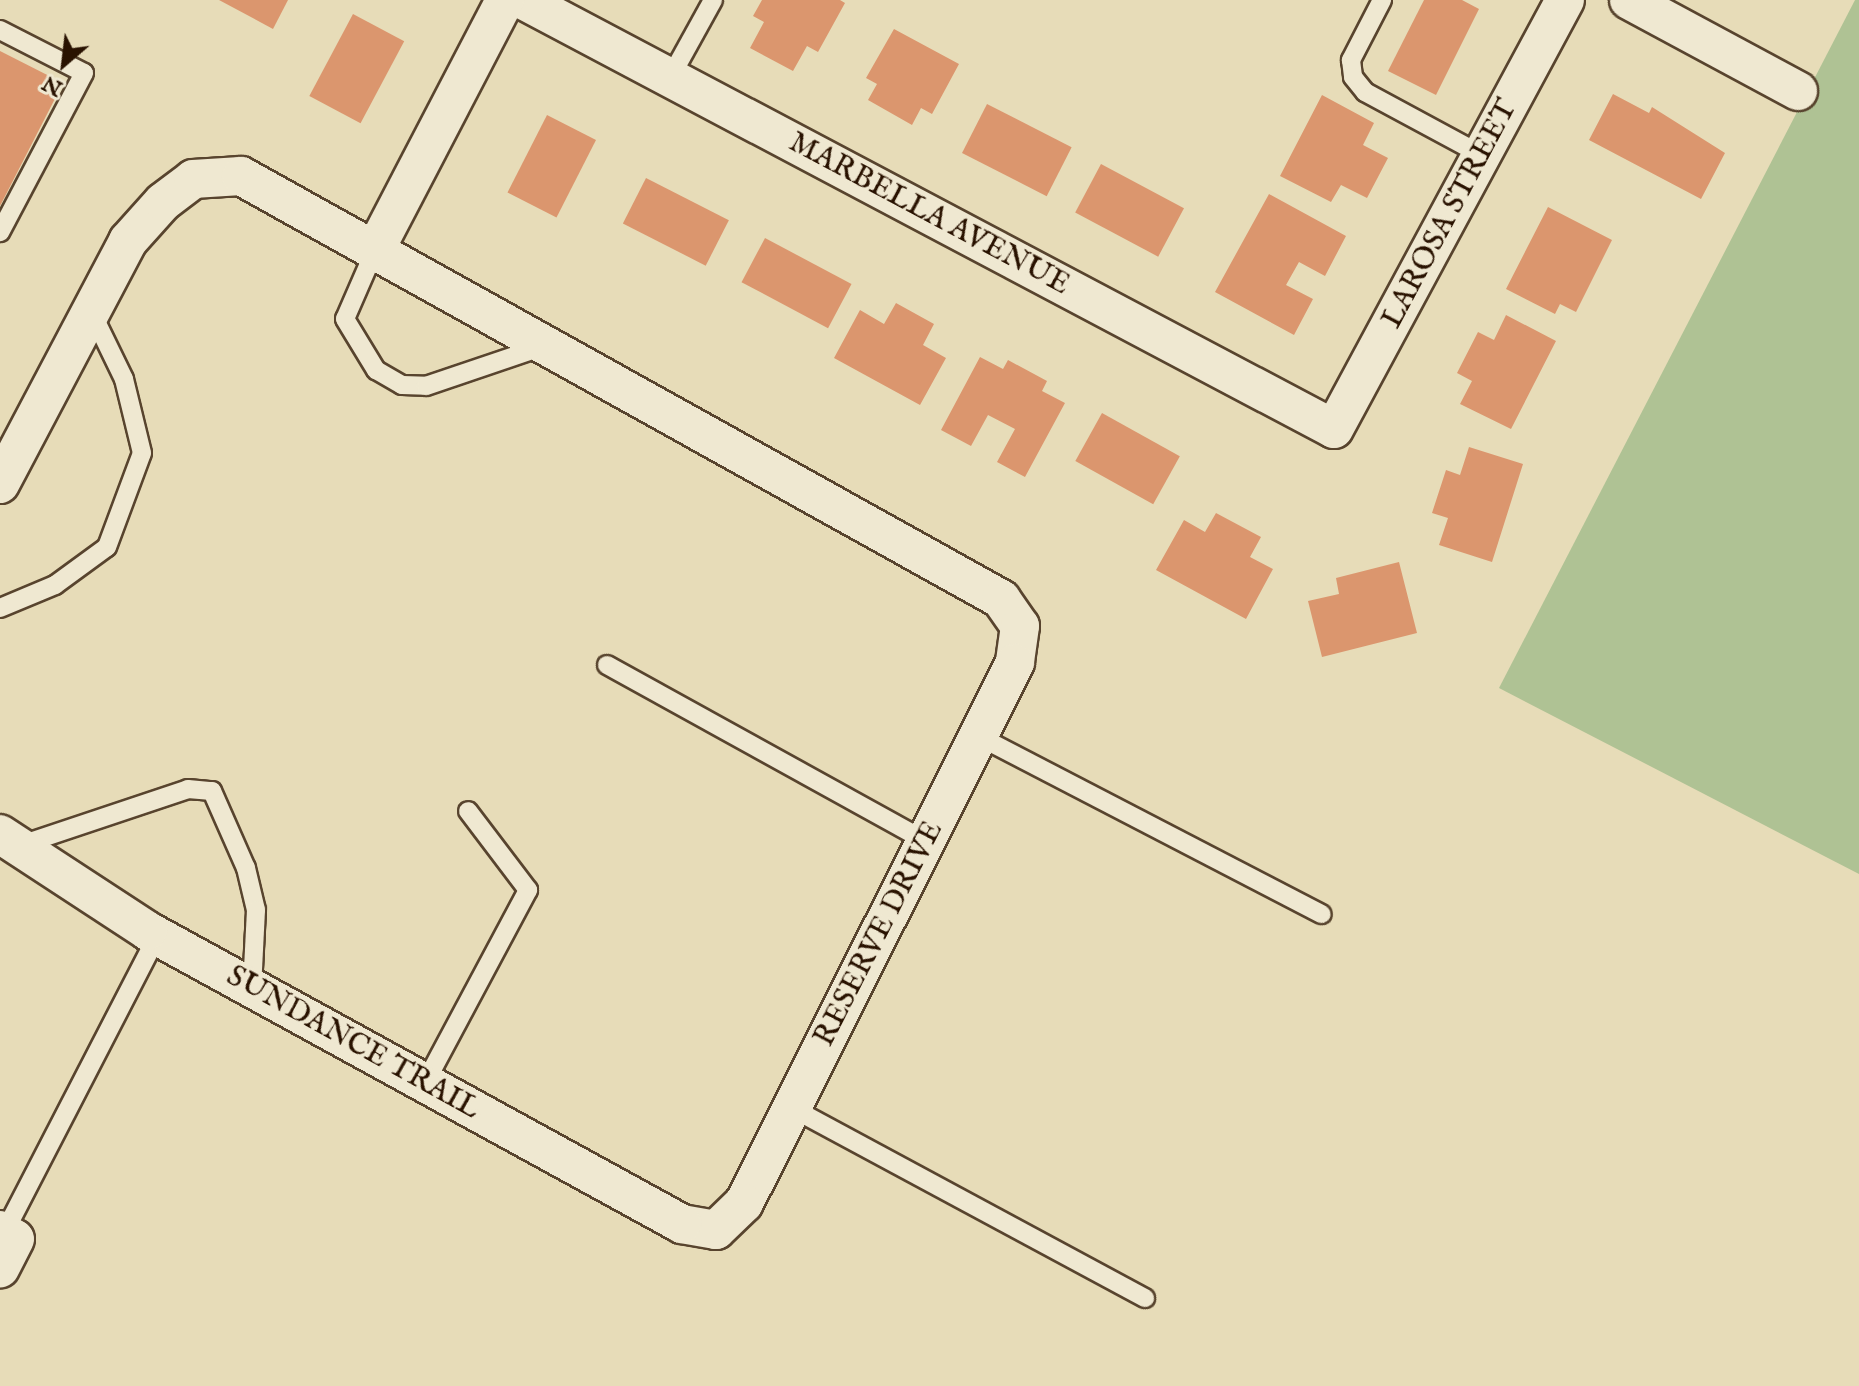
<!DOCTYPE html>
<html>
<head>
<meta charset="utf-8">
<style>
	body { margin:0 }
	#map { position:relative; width:1859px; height:1386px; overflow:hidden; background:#e7dcb8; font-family:"IM FELL English",serif }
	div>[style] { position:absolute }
	.green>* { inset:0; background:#afc294 }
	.building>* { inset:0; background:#db966e; transform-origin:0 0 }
	.roads { filter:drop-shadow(2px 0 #58442e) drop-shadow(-2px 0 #58442e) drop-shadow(0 2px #58442e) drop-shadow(0 -2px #58442e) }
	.lane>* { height:18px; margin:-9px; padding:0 9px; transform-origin:9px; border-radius:9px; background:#efe8d1 }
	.street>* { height:38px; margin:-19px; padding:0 19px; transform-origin:19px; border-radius:19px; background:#efe8d1 }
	span { translate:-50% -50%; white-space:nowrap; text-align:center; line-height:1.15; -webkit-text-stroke:7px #efe8d1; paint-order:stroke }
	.street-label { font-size:30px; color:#291200 }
	.north { position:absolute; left:24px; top:24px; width:80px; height:80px; -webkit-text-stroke:6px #efe8d1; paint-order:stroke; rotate:208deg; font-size:22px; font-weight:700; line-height:32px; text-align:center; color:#291200 }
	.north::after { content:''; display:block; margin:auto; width:28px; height:36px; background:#291200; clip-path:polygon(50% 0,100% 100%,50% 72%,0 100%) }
</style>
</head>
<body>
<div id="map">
	<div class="green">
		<i style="clip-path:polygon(1855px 0,1859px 0,1859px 874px,1499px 688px)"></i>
	</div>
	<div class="building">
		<i style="clip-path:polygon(219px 0,288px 0,273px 29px)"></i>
		<i style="clip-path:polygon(762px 0,840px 0,845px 3px,818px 52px,807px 46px,793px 71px,750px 48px,764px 22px,753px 16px)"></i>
		<i style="clip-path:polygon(1424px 0,1462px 0,1479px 9px,1436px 95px,1388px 71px)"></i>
		<i style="left:353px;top:14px;width:58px;height:93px;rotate:28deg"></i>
		<i style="clip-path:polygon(894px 29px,959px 64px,932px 114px,921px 108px,912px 125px,868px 100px,877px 84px,866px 78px)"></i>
		<i style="clip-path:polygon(0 51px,63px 83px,0 206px)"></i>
		<i style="clip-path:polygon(1613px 94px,1649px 113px,1652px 107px,1725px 153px,1701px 199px,1589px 140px)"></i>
		<i style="clip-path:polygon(1322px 95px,1374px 123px,1363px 145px,1388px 158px,1367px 198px,1341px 185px,1331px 202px,1280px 176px)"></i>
		<i style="left:987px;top:104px;width:95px;height:55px;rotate:27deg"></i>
		<i style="left:547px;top:115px;width:55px;height:87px;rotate:27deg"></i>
		<i style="left:1101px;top:164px;width:94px;height:55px;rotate:28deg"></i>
		<i style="left:646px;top:178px;width:93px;height:51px;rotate:27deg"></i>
		<i style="clip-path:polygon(1269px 194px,1346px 236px,1325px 276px,1299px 262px,1286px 285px,1313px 299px,1294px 335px,1215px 292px)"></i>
		<i style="clip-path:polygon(1548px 207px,1612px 240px,1576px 312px,1560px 304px,1555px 314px,1506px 289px)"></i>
		<i style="left:765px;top:238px;width:98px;height:50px;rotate:28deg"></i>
		<i style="clip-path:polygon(896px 303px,934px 324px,923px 345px,946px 358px,920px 405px,834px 358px,860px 310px,884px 324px)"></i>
		<i style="clip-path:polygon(1506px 315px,1556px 341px,1511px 429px,1460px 404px,1472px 381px,1457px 373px,1478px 332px,1494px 340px)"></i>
		<i style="clip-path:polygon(980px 357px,1003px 369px,1008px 360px,1047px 381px,1042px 391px,1065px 403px,1025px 477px,997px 462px,1015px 429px,988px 415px,971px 446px,941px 430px)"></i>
		<i style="left:1102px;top:413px;width:89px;height:55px;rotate:29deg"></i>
		<i style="clip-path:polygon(1469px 447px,1523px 464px,1492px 562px,1439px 545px,1448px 518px,1432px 513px,1446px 470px,1460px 475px)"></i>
		<i style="clip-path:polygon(1216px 513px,1261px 537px,1250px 557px,1273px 569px,1246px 619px,1156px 570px,1184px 520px,1205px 532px)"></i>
		<i style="clip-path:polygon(1399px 562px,1417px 633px,1322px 657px,1308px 601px,1339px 594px,1336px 578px)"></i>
	</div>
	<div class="roads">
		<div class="lane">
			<i style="left:1382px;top:0;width:68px;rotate:117.3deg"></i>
			<i style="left:1351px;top:60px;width:17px;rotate:83deg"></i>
			<i style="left:1353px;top:77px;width:19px;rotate:51deg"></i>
			<i style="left:1365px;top:92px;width:133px;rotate:28.3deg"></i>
			<i style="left:0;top:30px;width:94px;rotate:27.1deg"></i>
			<i style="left:84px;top:73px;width:180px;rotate:117.8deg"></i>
			<i style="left:670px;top:78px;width:89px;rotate:-61.1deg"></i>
			<i style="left:375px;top:250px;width:75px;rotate:113.5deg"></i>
			<i style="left:345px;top:319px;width:60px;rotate:58.7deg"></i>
			<i style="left:376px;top:370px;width:30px;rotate:30deg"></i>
			<i style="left:402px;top:385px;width:24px;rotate:2deg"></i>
			<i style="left:426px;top:386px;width:125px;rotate:-18.7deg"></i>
			<i style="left:0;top:608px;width:60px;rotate:-22.7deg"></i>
			<i style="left:55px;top:585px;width:64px;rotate:-36.2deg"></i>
			<i style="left:107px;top:547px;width:100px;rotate:-69.6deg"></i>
			<i style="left:142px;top:453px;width:76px;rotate:-103.7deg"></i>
			<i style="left:124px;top:379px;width:76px;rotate:-115.9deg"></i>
			<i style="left:607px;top:665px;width:364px;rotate:28.9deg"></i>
			<i style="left:978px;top:736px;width:387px;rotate:27.4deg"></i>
			<i style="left:18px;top:846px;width:179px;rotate:-18.5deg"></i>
			<i style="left:188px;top:789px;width:24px;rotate:5deg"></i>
			<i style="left:212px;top:791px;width:84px;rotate:66.2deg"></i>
			<i style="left:246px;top:868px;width:43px;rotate:76.6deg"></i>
			<i style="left:256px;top:910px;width:78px;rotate:92.9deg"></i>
			<i style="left:425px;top:1083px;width:219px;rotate:-61.9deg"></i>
			<i style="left:528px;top:890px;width:99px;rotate:-127.2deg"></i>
			<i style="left:792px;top:1108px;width:401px;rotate:28.3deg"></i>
			<i style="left:4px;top:1233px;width:334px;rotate:-62.7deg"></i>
		</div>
		<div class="street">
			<i style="left:523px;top:0;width:917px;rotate:27.88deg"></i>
			<i style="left:1334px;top:429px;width:487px;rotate:-61.7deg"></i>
			<i style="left:1629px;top:0;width:192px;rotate:28.3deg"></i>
			<i style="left:375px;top:250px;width:282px;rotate:-62.5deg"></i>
			<i style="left:0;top:484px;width:275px;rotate:-62.2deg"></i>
			<i style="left:128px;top:241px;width:52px;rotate:-48.1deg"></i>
			<i style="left:163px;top:202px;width:38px;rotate:-37deg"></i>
			<i style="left:193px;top:179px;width:48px;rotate:-3.6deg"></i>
			<i style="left:241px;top:176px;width:870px;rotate:29.1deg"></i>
			<i style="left:1001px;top:599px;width:33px;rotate:55deg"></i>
			<i style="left:1020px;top:626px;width:37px;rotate:98deg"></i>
			<i style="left:1015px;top:663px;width:604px;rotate:116.65deg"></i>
			<i style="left:744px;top:1203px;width:39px;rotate:136deg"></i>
			<i style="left:716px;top:1230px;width:35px;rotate:-170deg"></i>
			<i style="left:682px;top:1224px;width:609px;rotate:-151.25deg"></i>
			<i style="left:148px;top:931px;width:177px;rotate:-146.8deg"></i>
			<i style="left:0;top:1230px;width:17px;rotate:31deg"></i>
			<i style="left:15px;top:1239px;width:33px;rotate:117deg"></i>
		</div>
	</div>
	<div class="street-label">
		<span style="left:929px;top:214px;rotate:28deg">MARBELLA AVENUE</span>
		<span style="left:1450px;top:214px;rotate:-62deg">LAROSA STREET</span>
		<span style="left:879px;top:934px;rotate:-63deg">RESERVE DRIVE</span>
		<span style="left:353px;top:1043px;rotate:29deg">SUNDANCE TRAIL</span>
	</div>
	<div class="north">N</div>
</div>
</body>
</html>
